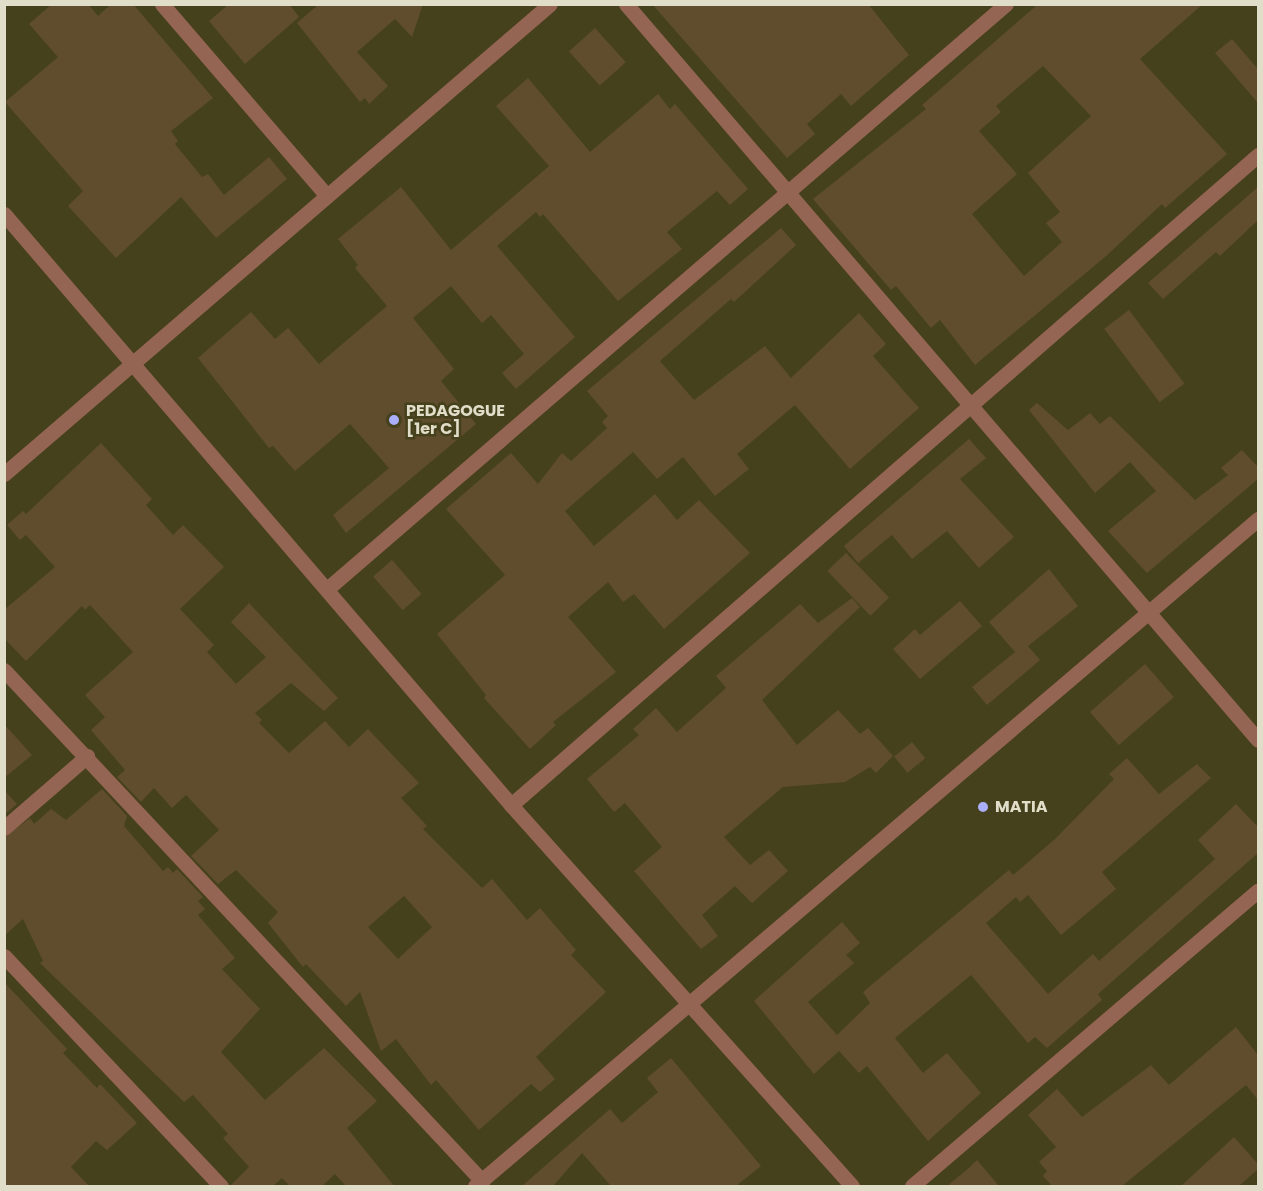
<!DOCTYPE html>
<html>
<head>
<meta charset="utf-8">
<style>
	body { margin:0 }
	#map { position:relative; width:1263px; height:1191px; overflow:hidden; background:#46411d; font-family:Poppins,sans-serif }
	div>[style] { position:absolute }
	.building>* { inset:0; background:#5f4d2d; transform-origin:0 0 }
	.minor>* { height:15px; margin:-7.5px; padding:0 7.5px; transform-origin:7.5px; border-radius:7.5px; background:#956553 }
	.dots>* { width:16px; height:16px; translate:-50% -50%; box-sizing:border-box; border:3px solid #46411d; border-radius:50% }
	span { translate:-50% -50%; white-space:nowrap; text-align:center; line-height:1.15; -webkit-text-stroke:5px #46411d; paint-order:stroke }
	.poi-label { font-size:16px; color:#e0ddc9; font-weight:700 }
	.left { translate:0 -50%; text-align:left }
	.frame { position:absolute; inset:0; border:6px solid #e0ddc9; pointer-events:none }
</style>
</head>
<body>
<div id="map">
	<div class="building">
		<i style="clip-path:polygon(52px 4px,88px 4px,98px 16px,111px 4px,133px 4px,213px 98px,171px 131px,178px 141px,175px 144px,202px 177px,208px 174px,224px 195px,269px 157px,287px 179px,216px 238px,181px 197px,116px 258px,68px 206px,83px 191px,5px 102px,58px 57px,29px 24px)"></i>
		<i style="clip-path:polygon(229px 4px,289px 4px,299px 17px,245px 64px,209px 21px)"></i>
		<i style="clip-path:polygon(319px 4px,423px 4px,412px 37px,395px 19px,357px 52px,388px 86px,369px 104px,365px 98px,360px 102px,297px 23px)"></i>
		<i style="clip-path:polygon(652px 4px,868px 4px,909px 55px,851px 106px,841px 94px,807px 124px,815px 134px,787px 158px)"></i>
		<i style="clip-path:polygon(evenodd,1038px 4px,1203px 4px,1140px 59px,1227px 154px,1165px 208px,1162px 204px,1105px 257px,975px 365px,940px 320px,931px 328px,896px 286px,891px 290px,813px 199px,926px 109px,922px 105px,1038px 4px,1043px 66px,1091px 116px,1028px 173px,1060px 212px,1046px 223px,1062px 242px,1024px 276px,972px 214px,1017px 174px,979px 131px,1001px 112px,996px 106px,1043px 66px)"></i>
		<i style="left:595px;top:28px;width:46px;height:35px;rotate:48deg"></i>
		<i style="clip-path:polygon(1232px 39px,1258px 69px,1258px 103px,1215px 53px)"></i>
		<i style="clip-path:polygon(528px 78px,590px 152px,658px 94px,670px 109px,675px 104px,748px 189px,730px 205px,717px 191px,667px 232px,682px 249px,618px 301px,543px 214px,540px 217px,536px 212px,497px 246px,575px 337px,516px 389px,502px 373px,524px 354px,491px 315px,482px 323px,451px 286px,413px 318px,454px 369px,441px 381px,476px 424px,346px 533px,333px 515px,389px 468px,350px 424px,295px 471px,273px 446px,269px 448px,198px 358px,251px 312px,275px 339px,288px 328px,319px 364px,387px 306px,355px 268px,358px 265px,338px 239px,401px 187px,451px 250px,549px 166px,496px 106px)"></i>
		<i style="clip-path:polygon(1258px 187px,1258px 220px,1220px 256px,1216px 252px,1163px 299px,1148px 283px)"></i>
		<i style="clip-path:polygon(781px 228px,796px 245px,734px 302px,731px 299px,660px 361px,694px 400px,765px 346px,791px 378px,859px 313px,886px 344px,873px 356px,919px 408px,850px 469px,795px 405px,737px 454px,749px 469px,715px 496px,683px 457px,657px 479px,633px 452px,565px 511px,594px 546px,655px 494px,677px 520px,699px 500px,750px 553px,664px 629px,634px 594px,623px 602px,608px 582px,568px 617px,616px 672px,553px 722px,556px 725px,530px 749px,484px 698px,486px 695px,437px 634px,505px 575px,446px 509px,511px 453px,538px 484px,562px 453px,571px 461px,607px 428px,602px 422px,608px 416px,587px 391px)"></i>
		<i style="left:1129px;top:310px;width:92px;height:31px;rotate:53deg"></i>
		<i style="clip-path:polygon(1037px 403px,1068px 430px,1090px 413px,1100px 424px,1110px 416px,1195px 500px,1228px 475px,1221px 468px,1242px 450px,1258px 467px,1258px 479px,1147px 573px,1108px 531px,1156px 491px,1130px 462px,1095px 493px,1029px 410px)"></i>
		<i style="clip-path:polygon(969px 439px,986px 458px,960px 479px,1014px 537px,979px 568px,947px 531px,912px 559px,892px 535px,858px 563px,844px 546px)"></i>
		<i style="clip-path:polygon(evenodd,101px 443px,152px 499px,146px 505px,173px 535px,183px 525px,224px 567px,180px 609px,214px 645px,207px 652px,236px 684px,266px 657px,231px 622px,249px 603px,338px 698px,324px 711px,291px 683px,255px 713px,262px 720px,259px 723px,289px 753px,325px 721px,349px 747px,368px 729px,419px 783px,401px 798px,427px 826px,423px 829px,482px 888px,492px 879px,527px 920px,540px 908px,576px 950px,571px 955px,606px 992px,536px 1057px,555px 1079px,540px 1092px,531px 1084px,479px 1130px,436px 1080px,431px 1085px,396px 1039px,381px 1051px,360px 992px,346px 1006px,306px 964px,303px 967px,268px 923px,278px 912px,236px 870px,218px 884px,191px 856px,219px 830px,186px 795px,172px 808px,154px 788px,141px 802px,117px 777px,125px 770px,91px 730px,105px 717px,85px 695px,133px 652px,90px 605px,85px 610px,82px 606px,26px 661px,4px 638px,4px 610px,55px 567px,26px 535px,20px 540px,7px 525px,23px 511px,26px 514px,101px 443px,404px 896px,432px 927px,398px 959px,368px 927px,404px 896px)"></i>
		<i style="left:846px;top:553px;width:62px;height:26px;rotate:46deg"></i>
		<i style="left:392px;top:560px;width:45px;height:25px;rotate:49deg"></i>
		<i style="clip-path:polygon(1049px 569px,1078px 606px,1028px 646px,1040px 660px,987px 705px,972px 687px,1015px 652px,989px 622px)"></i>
		<i style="clip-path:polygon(852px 598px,860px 607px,762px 700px,797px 745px,838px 710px,860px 734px,868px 728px,893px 756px,876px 773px,870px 767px,845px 782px,783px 787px,724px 837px,750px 865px,769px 850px,788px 871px,752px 903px,735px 886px,702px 915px,718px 936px,701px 949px,634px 871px,662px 847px,625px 803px,614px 812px,587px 779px,639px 735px,633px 729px,656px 708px,677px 732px,726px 688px,716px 676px,800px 604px,818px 623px)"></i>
		<i style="clip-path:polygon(960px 601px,982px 626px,920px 679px,893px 649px,915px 629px,920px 635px)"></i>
		<i style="left:1145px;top:664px;width:44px;height:73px;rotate:49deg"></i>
		<i style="clip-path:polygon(4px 724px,32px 755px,4px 778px)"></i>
		<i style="left:912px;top:742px;width:21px;height:23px;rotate:51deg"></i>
		<i style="clip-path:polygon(1127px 758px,1159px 794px,1197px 764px,1211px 778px,1102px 872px,1116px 889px,1061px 935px,1028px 895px,1020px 902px,1016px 897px,986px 923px,1048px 994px,1093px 954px,1099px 961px,1215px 859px,1198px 840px,1236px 804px,1258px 827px,1258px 853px,1098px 994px,1102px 1000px,1047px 1048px,1035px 1037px,1028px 1043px,971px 975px,895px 1038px,923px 1073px,947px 1053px,981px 1093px,928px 1141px,867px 1066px,859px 1073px,839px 1051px,814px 1074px,754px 1001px,842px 922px,860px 943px,846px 955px,854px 963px,808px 1002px,837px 1035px,870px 1003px,863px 992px,1009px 870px,1013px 875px,1055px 839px,1114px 779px,1109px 774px)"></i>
		<i style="clip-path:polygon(102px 789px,127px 816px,124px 826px,163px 871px,168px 867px,173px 873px,177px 869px,203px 897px,198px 901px,205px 909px,198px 915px,235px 958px,222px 969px,260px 1009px,221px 1052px,265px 1100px,324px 1048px,377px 1101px,347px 1128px,394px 1186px,346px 1186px,335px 1174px,322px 1186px,290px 1186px,282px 1178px,273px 1186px,230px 1186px,249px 1167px,223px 1138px,228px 1134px,193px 1095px,184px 1102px,40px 963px,43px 961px,23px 919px,4px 936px,4px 838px,30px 818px,34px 824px,51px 809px,66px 820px)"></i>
		<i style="clip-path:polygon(4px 790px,17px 804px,4px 815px)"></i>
		<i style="clip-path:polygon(4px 982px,67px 1049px,63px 1053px,97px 1088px,100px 1084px,137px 1123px,107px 1150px,96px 1141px,71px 1167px,89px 1186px,4px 1186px)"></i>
		<i style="clip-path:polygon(1236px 1027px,1258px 1055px,1258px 1100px,1246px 1085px,1122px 1186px,1052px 1186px,1043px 1176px,1047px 1171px,1039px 1162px,1056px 1147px,1028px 1115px,1057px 1089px,1082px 1117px,1151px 1065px,1169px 1085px)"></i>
		<i style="clip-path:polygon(671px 1058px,761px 1166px,736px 1186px,611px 1186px,582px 1153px,553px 1186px,522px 1186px,610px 1109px,622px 1123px,658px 1092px,647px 1078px)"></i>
		<i style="clip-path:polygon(1234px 1137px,1258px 1164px,1258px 1169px,1239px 1186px,1181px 1186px)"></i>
		<i style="clip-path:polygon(977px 1160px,999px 1186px,947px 1186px,969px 1168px)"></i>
	</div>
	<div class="minor">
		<i style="left:162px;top:4px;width:253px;rotate:49.3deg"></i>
		<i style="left:626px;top:4px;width:970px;rotate:49.35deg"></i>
		<i style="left:4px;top:214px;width:779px;rotate:49.37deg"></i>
		<i style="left:511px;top:805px;width:511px;rotate:48.17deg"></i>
		<i style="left:4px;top:474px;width:720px;rotate:-40.72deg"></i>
		<i style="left:327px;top:589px;width:896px;rotate:-40.75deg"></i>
		<i style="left:4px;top:670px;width:700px;rotate:46.91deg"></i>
		<i style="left:511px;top:805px;width:990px;rotate:-41.03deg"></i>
		<i style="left:4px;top:828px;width:110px;rotate:-40.9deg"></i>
		<i style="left:4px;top:956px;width:316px;rotate:46.7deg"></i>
		<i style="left:475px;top:1186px;width:1029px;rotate:-40.43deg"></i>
		<i style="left:912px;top:1186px;width:455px;rotate:-40.5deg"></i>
	</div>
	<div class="dots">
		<i style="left:394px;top:420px;background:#aaaffb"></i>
		<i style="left:983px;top:807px;background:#aaaffb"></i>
	</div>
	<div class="poi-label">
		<span class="left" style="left:406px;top:420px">PEDAGOGUE<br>[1er C]</span>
		<span class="left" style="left:995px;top:807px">MATIA</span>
	</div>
	<div class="frame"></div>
</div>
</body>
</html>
